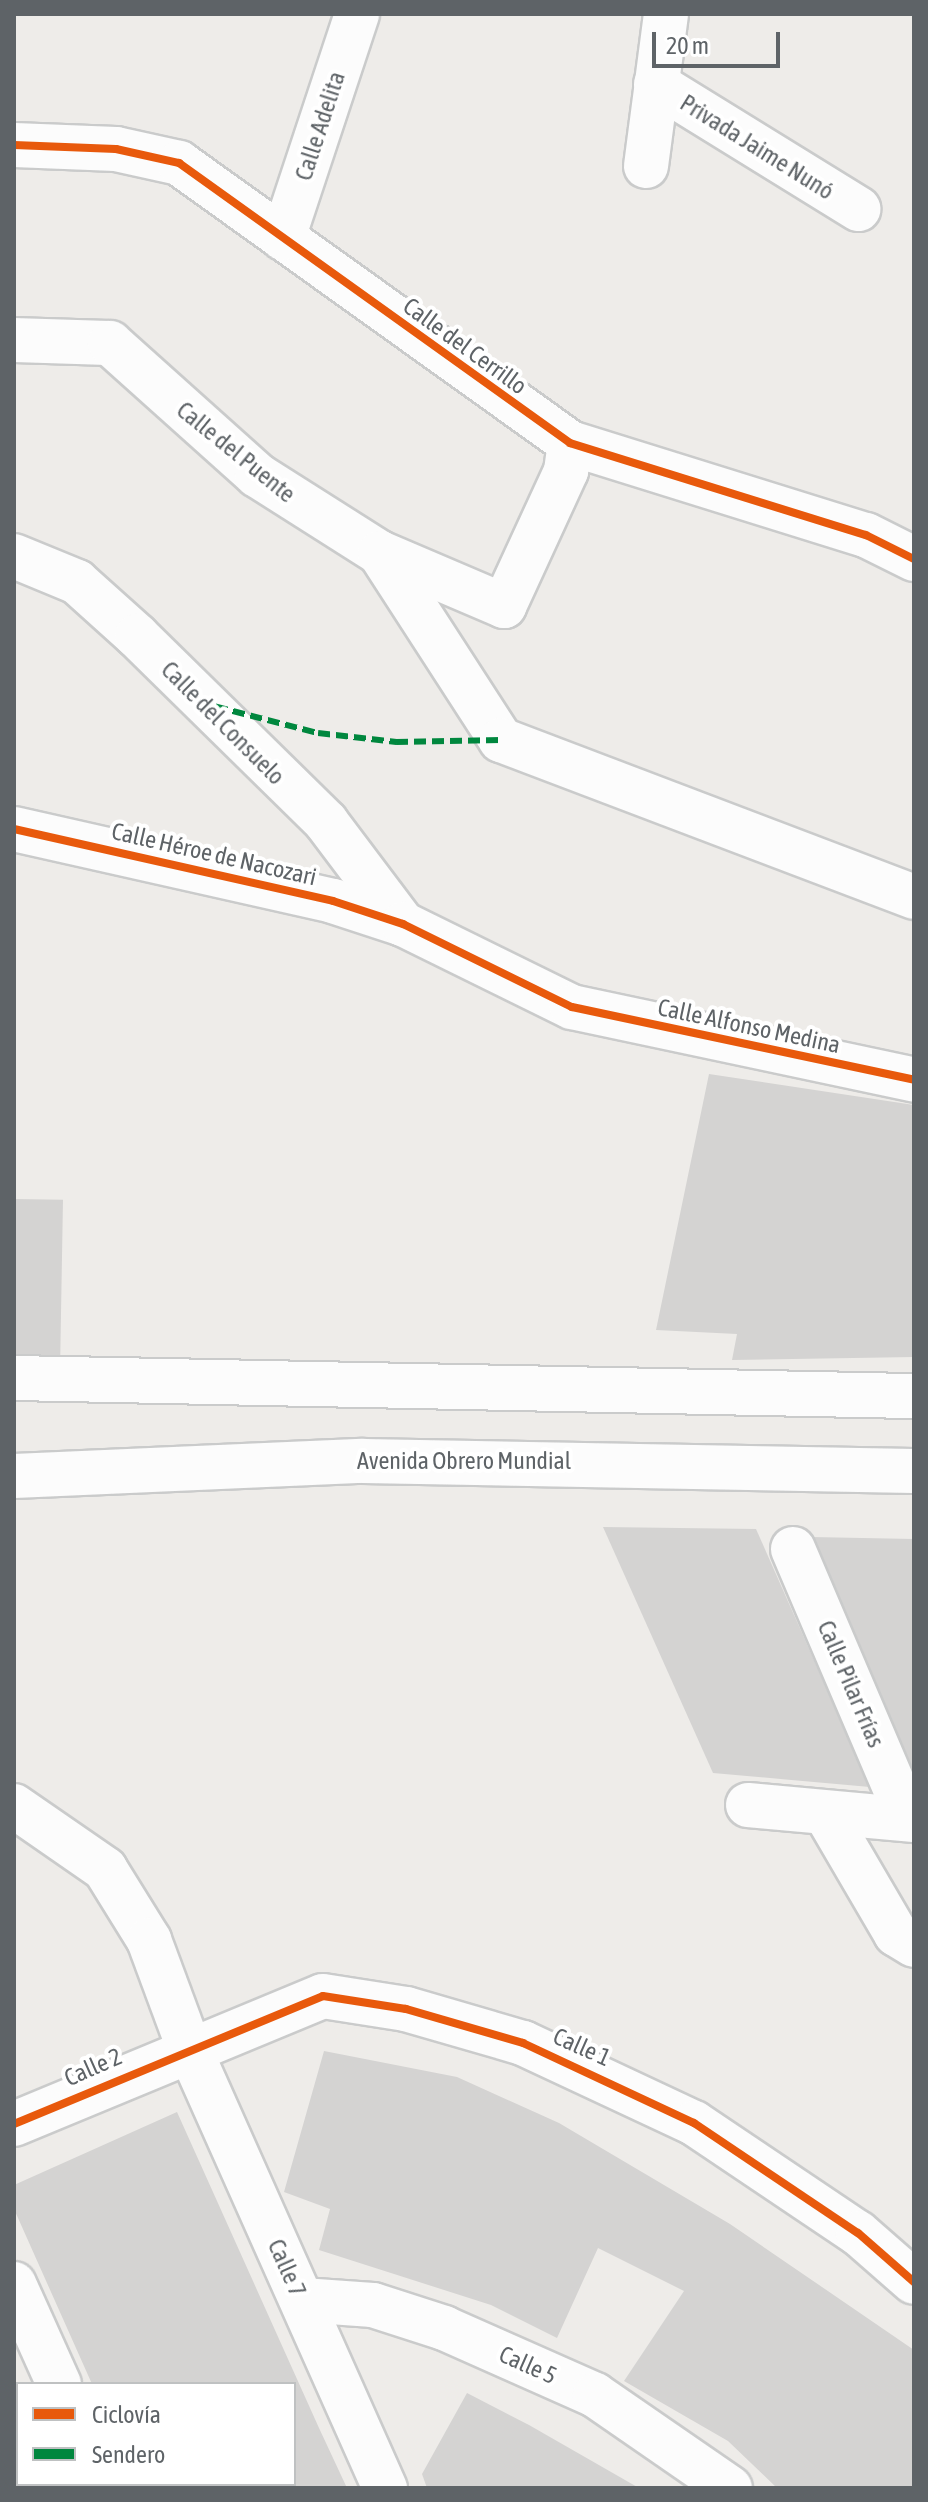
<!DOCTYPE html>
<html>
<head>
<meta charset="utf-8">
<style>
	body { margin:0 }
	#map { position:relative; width:928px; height:2502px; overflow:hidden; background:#eeece9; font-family:"Asap Condensed",sans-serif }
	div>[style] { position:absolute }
	.building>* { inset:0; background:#d4d3d2; transform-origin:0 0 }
	.roads { filter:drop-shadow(2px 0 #cacbcb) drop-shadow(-2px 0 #cacbcb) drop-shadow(0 2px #cacbcb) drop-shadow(0 -2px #cacbcb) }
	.minor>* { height:44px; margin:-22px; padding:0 22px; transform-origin:22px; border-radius:22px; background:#fcfcfc }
	.secondary>* { height:44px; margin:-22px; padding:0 22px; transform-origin:22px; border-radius:22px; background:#fcfcfc }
	.quiet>* { height:6px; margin-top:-3px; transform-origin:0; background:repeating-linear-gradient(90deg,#00873e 0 12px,transparent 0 18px) }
	.cycleway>* { height:8px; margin:-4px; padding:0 4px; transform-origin:4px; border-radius:4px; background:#e8590c }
	span { translate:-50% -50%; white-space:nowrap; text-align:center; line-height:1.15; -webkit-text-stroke:8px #fff; paint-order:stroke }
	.street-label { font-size:24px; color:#5e6367 }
	.frame { position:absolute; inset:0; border:16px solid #5e6367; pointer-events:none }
	.legend { position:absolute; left:16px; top:2382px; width:280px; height:104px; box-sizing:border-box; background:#fff; border:2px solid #bfc1c2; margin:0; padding:10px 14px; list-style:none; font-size:24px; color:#5e6367 }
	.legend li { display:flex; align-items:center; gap:16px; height:40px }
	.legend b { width:40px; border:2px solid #bfc1c2 }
	.scale { position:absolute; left:652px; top:32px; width:128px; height:36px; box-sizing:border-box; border:4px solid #5e6367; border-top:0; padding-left:10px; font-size:24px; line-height:28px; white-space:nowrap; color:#5e6367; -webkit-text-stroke:6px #fff; paint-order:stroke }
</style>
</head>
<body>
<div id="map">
	<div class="building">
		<i style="clip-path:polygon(709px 1074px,914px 1105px,914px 1357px,732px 1360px,737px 1334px,656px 1330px)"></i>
		<i style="left:14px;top:1199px;width:49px;height:163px;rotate:1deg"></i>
		<i style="clip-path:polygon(603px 1527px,756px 1529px,870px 1787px,713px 1773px)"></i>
		<i style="clip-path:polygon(811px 1537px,914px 1539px,914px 1784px,843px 1608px)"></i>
		<i style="clip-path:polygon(324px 2051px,457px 2077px,559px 2123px,730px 2224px,914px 2350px,914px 2488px,777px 2488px,728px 2441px,624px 2381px,684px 2291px,598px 2248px,557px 2338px,491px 2305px,319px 2250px,330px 2209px,284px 2192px)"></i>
		<i style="clip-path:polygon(177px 2112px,319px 2428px,347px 2488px,139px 2488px,294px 2484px,294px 2384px,92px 2384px,14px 2209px,14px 2185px)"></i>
		<i style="clip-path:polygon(467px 2393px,529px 2425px,639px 2488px,427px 2488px,422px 2474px)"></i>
		<i style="clip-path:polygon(14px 2395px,18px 2484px,53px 2488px,14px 2488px)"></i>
	</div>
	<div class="roads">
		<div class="minor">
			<i style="left:656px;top:84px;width:238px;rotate:31.7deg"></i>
			<i style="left:14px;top:145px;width:102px;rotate:2.2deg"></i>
			<i style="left:116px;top:149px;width:65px;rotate:12.5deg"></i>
			<i style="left:179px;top:163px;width:481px;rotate:35.6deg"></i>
			<i style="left:570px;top:443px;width:310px;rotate:17.3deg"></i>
			<i style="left:866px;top:535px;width:54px;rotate:26.6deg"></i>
			<i style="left:646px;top:166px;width:153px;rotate:-82.5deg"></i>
			<i style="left:283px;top:238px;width:236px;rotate:-71.7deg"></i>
			<i style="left:14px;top:340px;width:96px;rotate:1.8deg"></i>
			<i style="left:110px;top:343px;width:198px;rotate:41.9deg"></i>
			<i style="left:257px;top:475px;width:146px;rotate:32.4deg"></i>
			<i style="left:380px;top:553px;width:135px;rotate:23.1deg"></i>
			<i style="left:504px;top:606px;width:149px;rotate:-65.3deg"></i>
			<i style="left:566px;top:471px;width:28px;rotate:-82deg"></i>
			<i style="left:380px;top:553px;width:223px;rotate:57.1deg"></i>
			<i style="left:501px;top:740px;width:442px;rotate:20.8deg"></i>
			<i style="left:14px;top:556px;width:68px;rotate:22.4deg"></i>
			<i style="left:77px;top:582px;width:81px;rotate:42deg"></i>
			<i style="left:137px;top:636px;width:265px;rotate:44.5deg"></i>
			<i style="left:326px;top:822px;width:128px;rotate:53deg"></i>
			<i style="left:14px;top:829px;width:327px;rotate:12.7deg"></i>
			<i style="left:333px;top:901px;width:74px;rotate:18.2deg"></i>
			<i style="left:403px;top:924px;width:188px;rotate:26.2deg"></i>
			<i style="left:572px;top:1007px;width:350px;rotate:12deg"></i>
			<i style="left:793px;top:1549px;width:293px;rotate:66.9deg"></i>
			<i style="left:748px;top:1805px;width:167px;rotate:5.2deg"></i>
			<i style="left:14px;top:1806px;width:111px;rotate:34.7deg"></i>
			<i style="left:105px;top:1869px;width:84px;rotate:58.2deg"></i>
			<i style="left:149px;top:1940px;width:115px;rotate:69.7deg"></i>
			<i style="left:189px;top:2048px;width:482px;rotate:66deg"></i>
			<i style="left:826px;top:1814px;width:139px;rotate:59.7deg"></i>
			<i style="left:896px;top:1934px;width:21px;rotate:31deg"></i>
			<i style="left:14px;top:2124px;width:334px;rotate:-22.5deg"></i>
			<i style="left:323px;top:1996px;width:84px;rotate:8.9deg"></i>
			<i style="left:406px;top:2009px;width:122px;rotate:16.2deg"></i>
			<i style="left:523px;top:2043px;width:189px;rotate:25.1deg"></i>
			<i style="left:694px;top:2123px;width:197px;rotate:33.9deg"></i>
			<i style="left:858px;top:2233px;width:74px;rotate:41.2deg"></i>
			<i style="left:14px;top:2284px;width:110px;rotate:65.8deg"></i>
			<i style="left:302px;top:2300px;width:71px;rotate:4deg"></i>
			<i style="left:373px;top:2305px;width:75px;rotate:17.9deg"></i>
			<i style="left:444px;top:2328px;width:165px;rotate:23.9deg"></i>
			<i style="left:595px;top:2395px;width:164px;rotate:34.6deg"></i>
			<i style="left:104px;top:2484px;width:4px;rotate:63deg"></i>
		</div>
		<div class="secondary">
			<i style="left:14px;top:1378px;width:900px;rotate:1.15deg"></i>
			<i style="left:14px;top:1476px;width:349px;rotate:-2.5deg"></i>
			<i style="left:363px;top:1461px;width:551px;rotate:1.04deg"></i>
		</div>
	</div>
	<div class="quiet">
		<i style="left:198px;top:702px;width:124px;rotate:14.5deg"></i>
		<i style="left:318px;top:733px;width:79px;rotate:6.6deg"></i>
		<i style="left:396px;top:742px;width:105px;rotate:-1.1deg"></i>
	</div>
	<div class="cycleway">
		<i style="left:14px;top:145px;width:102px;rotate:2.2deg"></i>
		<i style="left:116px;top:149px;width:65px;rotate:12.5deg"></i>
		<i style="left:179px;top:163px;width:481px;rotate:35.6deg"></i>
		<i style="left:570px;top:443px;width:310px;rotate:17.3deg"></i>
		<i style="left:866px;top:535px;width:54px;rotate:26.6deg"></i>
		<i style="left:14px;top:829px;width:327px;rotate:12.7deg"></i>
		<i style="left:333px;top:901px;width:74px;rotate:18.2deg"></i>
		<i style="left:403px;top:924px;width:188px;rotate:26.2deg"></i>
		<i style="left:572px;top:1007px;width:350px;rotate:12deg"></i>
		<i style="left:14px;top:2124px;width:334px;rotate:-22.5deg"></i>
		<i style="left:323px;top:1996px;width:84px;rotate:8.9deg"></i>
		<i style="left:406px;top:2009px;width:122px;rotate:16.2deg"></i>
		<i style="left:523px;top:2043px;width:189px;rotate:25.1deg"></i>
		<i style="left:694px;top:2123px;width:197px;rotate:33.9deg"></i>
		<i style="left:858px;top:2233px;width:74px;rotate:41.2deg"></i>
	</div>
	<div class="street-label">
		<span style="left:320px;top:126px;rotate:-72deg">Calle Adelita</span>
		<span style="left:757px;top:147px;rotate:32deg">Privada Jaime Nunó</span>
		<span style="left:465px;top:346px;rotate:36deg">Calle del Cerrillo</span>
		<span style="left:236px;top:452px;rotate:39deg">Calle del Puente</span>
		<span style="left:223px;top:723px;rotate:45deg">Calle del Consuelo</span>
		<span style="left:214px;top:854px;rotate:13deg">Calle Héroe de Nacozari</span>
		<span style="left:749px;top:1026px;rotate:12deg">Calle Alfonso Medina</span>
		<span style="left:464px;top:1461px">Avenida Obrero Mundial</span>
		<span style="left:851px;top:1684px;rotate:67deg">Calle Pilar Frías</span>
		<span style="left:582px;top:2047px;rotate:24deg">Calle 1</span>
		<span style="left:93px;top:2067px;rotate:-24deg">Calle 2</span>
		<span style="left:287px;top:2268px;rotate:66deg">Calle 7</span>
		<span style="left:528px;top:2365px;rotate:24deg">Calle 5</span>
	</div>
	<div class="frame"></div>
	<ul class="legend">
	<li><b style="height:10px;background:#e8590c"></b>Ciclovía</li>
	<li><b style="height:10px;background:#00873e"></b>Sendero</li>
	</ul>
	<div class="scale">20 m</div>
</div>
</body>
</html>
